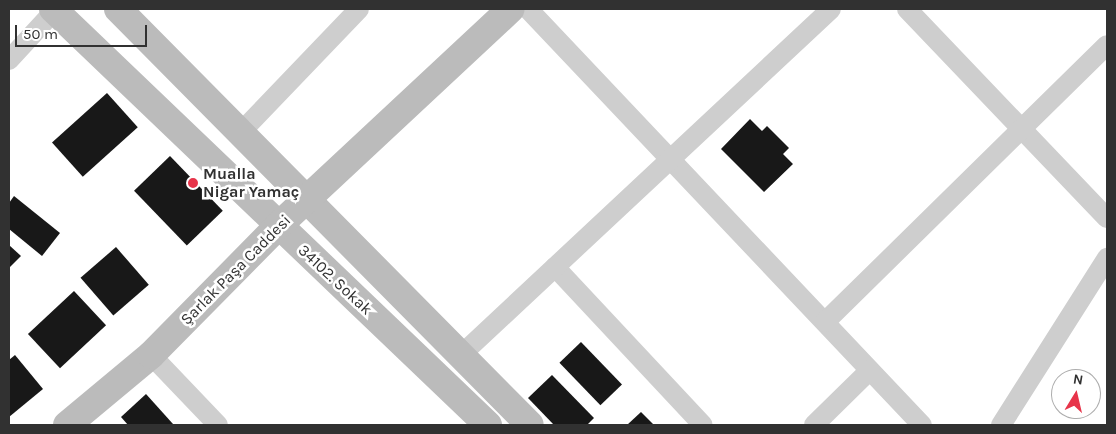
<!DOCTYPE html>
<html>
<head>
<meta charset="utf-8">
<style>
	body { margin:0 }
	#map { position:relative; width:1116px; height:434px; overflow:hidden; background:#fff; font-family:Karla,sans-serif }
	div>[style] { position:absolute }
	.building>* { inset:0; background:#181818; transform-origin:0 0 }
	.street>* { height:20px; margin:-10px; padding:0 10px; transform-origin:10px; border-radius:10px; background:#cecece }
	.secondary>* { height:28px; margin:-14px; padding:0 14px; transform-origin:14px; border-radius:14px; background:#bbb }
	.dots>* { width:14px; height:14px; translate:-50% -50%; box-sizing:border-box; border:2px solid #fff; border-radius:50% }
	span { translate:-50% -50%; white-space:nowrap; text-align:center; line-height:1.15; -webkit-text-stroke:5px #fff; paint-order:stroke }
	.poi-label { font-size:16px; color:#313131; font-weight:700 }
	.left { translate:0 -50%; text-align:left }
	.street-label { font-size:16px; color:#313131 }
	.frame { position:absolute; inset:0; border:10px solid #313131; pointer-events:none }
	.north { position:absolute; left:1051px; top:369px; width:50px; height:50px; box-sizing:border-box; background:#fff; border:1px solid #adadad; border-radius:50%; rotate:9deg; font-size:14px; font-weight:700; line-height:20px; text-align:center; color:#313131 }
	.north::after { content:''; display:block; margin:auto; width:18px; height:22px; background:#e7344a; clip-path:polygon(50% 0,100% 100%,50% 72%,0 100%) }
	.scale { position:absolute; left:15px; top:25px; width:132px; height:22px; box-sizing:border-box; border:2px solid #313131; border-top:0; padding-left:6px; font-size:15px; line-height:18px; white-space:nowrap; color:#313131; -webkit-text-stroke:4px #fff; paint-order:stroke }
</style>
</head>
<body>
<div id="map">
	<div class="building">
		<i style="left:107px;top:93px;width:46px;height:74px;rotate:48deg"></i>
		<i style="clip-path:polygon(750px 119px,762px 131px,767px 126px,789px 148px,783px 154px,793px 164px,764px 192px,721px 149px)"></i>
		<i style="left:170px;top:156px;width:76px;height:50px;rotate:46deg"></i>
		<i style="clip-path:polygon(14px 196px,60px 233px,42px 256px,9px 229px,9px 203px)"></i>
		<i style="clip-path:polygon(9px 245px,21px 256px,9px 268px)"></i>
		<i style="left:116px;top:247px;width:50px;height:47px;rotate:49deg"></i>
		<i style="left:74px;top:291px;width:47px;height:63px;rotate:47deg"></i>
		<i style="left:581px;top:342px;width:59px;height:30px;rotate:46deg"></i>
		<i style="clip-path:polygon(15px 355px,43px 389px,9px 417px,9px 360px)"></i>
		<i style="clip-path:polygon(552px 375px,594px 418px,587px 425px,554px 425px,528px 398px)"></i>
		<i style="clip-path:polygon(146px 394px,173px 424px,172px 425px,128px 425px,121px 417px)"></i>
		<i style="clip-path:polygon(641px 412px,654px 425px,627px 425px)"></i>
	</div>
	<div class="street">
		<i style="left:528px;top:9px;width:573px;rotate:46.56deg"></i>
		<i style="left:907px;top:9px;width:289px;rotate:46.3deg"></i>
		<i style="left:9px;top:60px;width:69px;rotate:-47.3deg"></i>
		<i style="left:242px;top:131px;width:169px;rotate:-46.2deg"></i>
		<i style="left:555px;top:267px;width:216px;rotate:46.9deg"></i>
		<i style="left:825px;top:322px;width:395px;rotate:-44.5deg"></i>
		<i style="left:462px;top:354px;width:505px;rotate:-43.07deg"></i>
		<i style="left:151px;top:355px;width:97px;rotate:46.3deg"></i>
		<i style="left:814px;top:425px;width:78px;rotate:-44.5deg"></i>
		<i style="left:1001px;top:425px;width:198px;rotate:-57.6deg"></i>
	</div>
	<div class="secondary">
		<i style="left:53px;top:9px;width:602px;rotate:43.72deg"></i>
		<i style="left:118px;top:9px;width:585px;rotate:45.28deg"></i>
		<i style="left:67px;top:425px;width:109px;rotate:-39.8deg"></i>
		<i style="left:151px;top:355px;width:181px;rotate:-45.4deg"></i>
		<i style="left:278px;top:226px;width:318px;rotate:-43deg"></i>
	</div>
	<div class="dots">
		<i style="left:193px;top:183px;background:#e7344a"></i>
	</div>
	<div class="poi-label">
		<span class="left" style="left:203px;top:183px">Mualla<br>Nigar Yamaç</span>
	</div>
	<div class="street-label">
		<span style="left:236px;top:270px;rotate:-45deg">Şarlak Paşa Caddesi</span>
		<span style="left:335px;top:280px;rotate:43deg">34102. Sokak</span>
	</div>
	<div class="frame"></div>
	<div class="north">N</div>
	<div class="scale">50 m</div>
</div>
</body>
</html>
